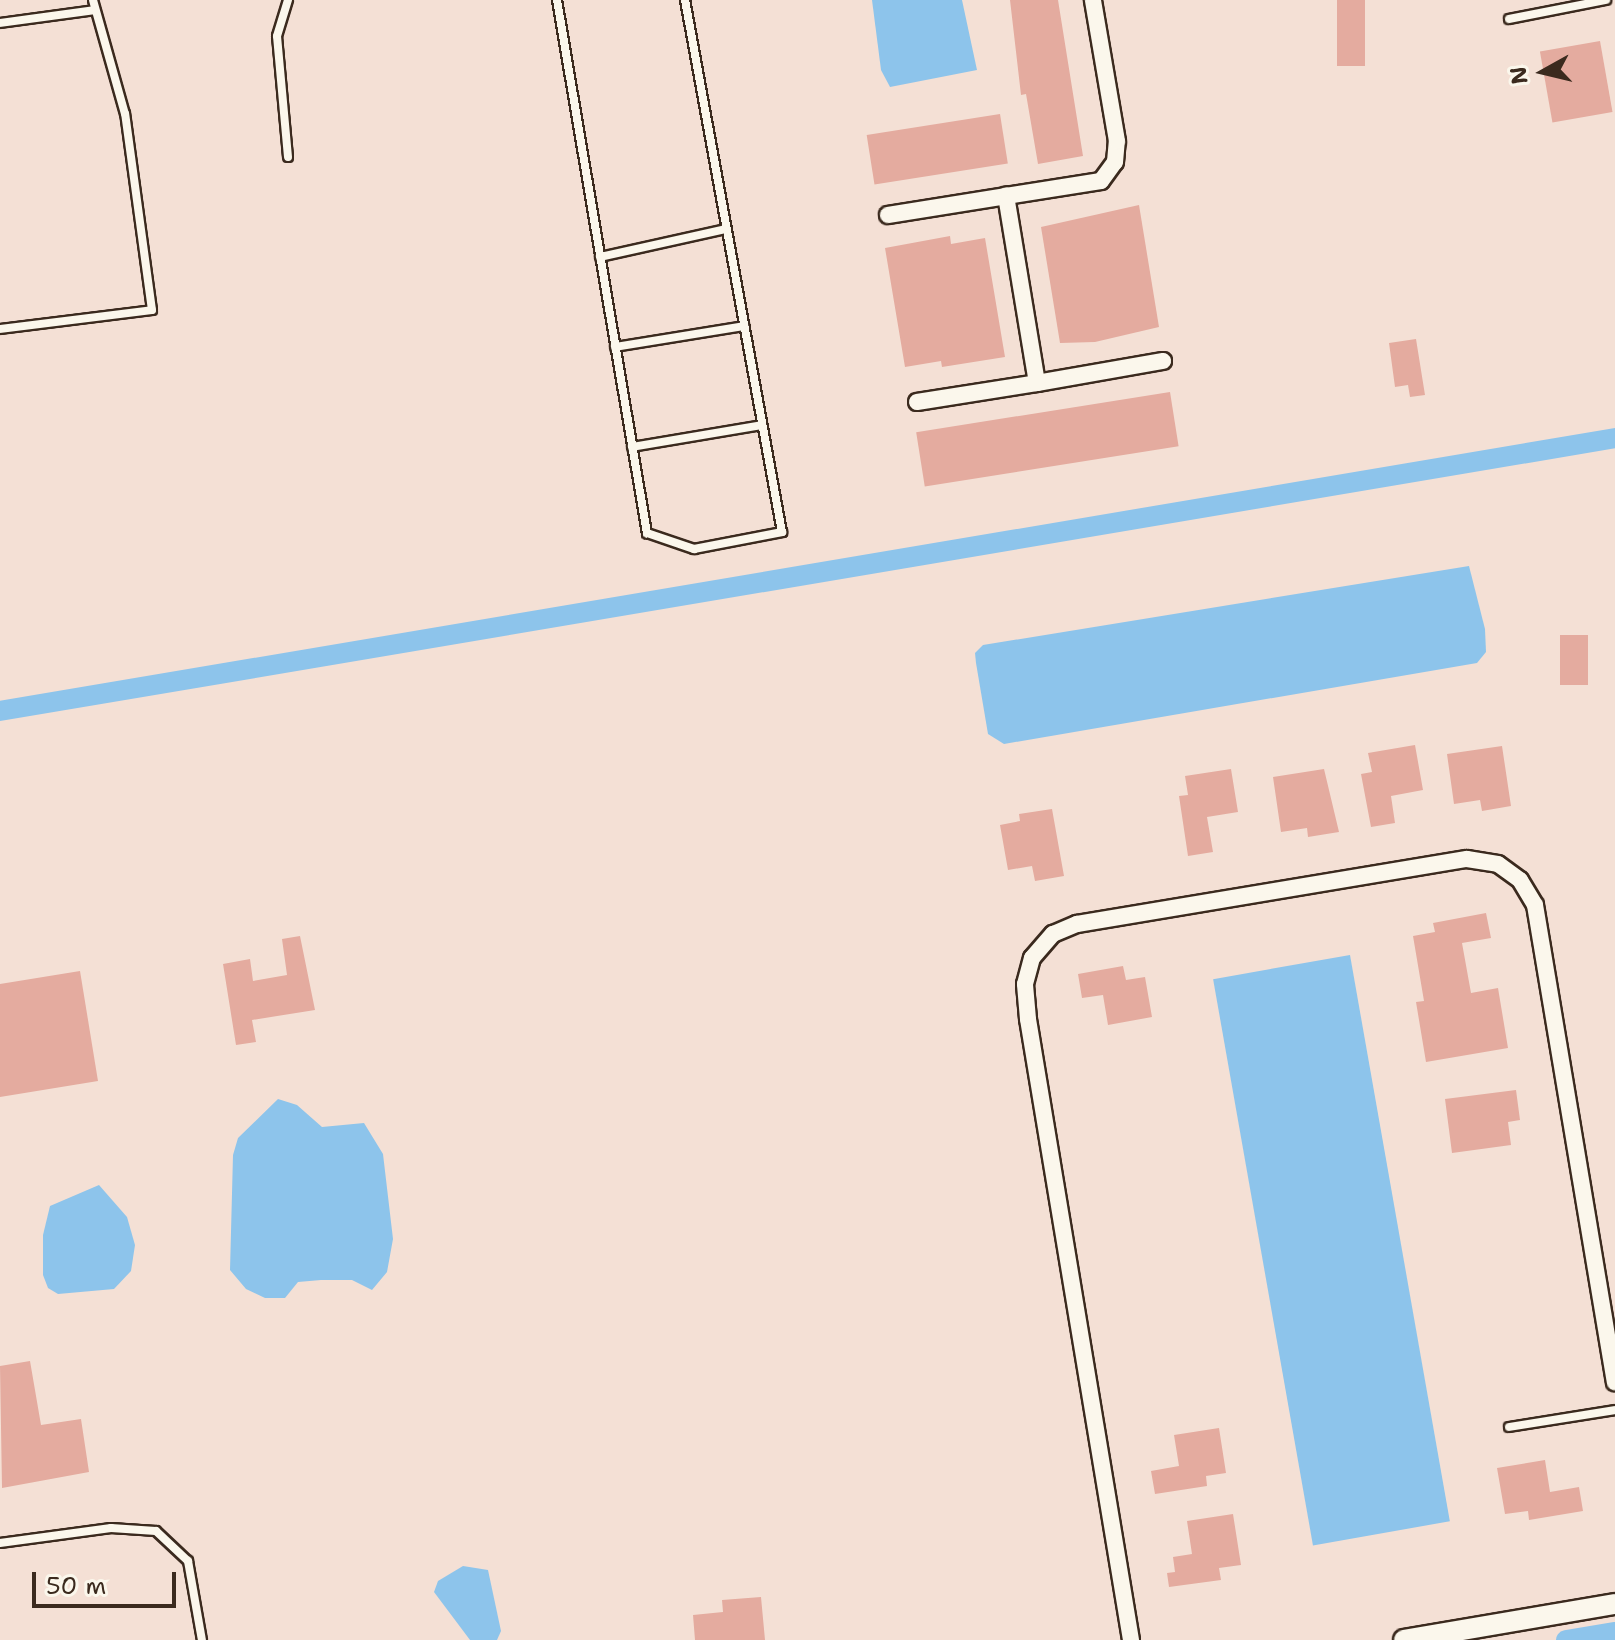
<!DOCTYPE html>
<html>
<head>
<meta charset="utf-8">
<style>
	body { margin:0 }
	#map { position:relative; width:1615px; height:1640px; overflow:hidden; background:#f4e0d5; font-family:"Shantell Sans",sans-serif }
	div>[style] { position:absolute }
	.water>* { inset:0; background:#8dc4eb; transform-origin:0 0 }
	.canal>* { height:20px; margin:-10px; padding:0 10px; transform-origin:10px; border-radius:10px; background:#8dc4eb }
	.building>* { inset:0; background:#e4ab9f; transform-origin:0 0 }
	.roads { filter:drop-shadow(2px 0 #3b2a1e) drop-shadow(-2px 0 #3b2a1e) drop-shadow(0 2px #3b2a1e) drop-shadow(0 -2px #3b2a1e) }
	.service>* { height:8px; margin:-4px; padding:0 4px; transform-origin:4px; border-radius:4px; background:#fbf7ec }
	.minor>* { height:16px; margin:-8px; padding:0 8px; transform-origin:8px; border-radius:8px; background:#fbf7ec }
	.tertiary>* { height:20px; margin:-10px; padding:0 10px; transform-origin:10px; border-radius:10px; background:#fbf7ec }
	span { translate:-50% -50%; white-space:nowrap; text-align:center; line-height:1.15; -webkit-text-stroke:7px #fbf7ec; paint-order:stroke }
	.north { position:absolute; left:1503px; top:32px; width:80px; height:80px; -webkit-text-stroke:6px #fbf7ec; paint-order:stroke; rotate:262deg; font-size:22px; font-weight:700; line-height:32px; text-align:center; color:#3b2a1e }
	.north::after { content:''; display:block; margin:auto; width:28px; height:36px; background:#3b2a1e; clip-path:polygon(50% 0,100% 100%,50% 72%,0 100%) }
	.scale { position:absolute; left:32px; top:1572px; width:144px; height:36px; box-sizing:border-box; border:4px solid #3b2a1e; border-top:0; padding-left:10px; font-size:24px; line-height:28px; white-space:nowrap; color:#3b2a1e; -webkit-text-stroke:6px #fbf7ec; paint-order:stroke }
</style>
</head>
<body>
<div id="map">
	<div class="water">
		<i style="clip-path:polygon(872px 0,962px 0,977px 70px,890px 87px,881px 70px)"></i>
		<i style="clip-path:polygon(1469px 566px,1485px 629px,1486px 652px,1477px 663px,1004px 744px,988px 734px,976px 663px,975px 653px,983px 645px)"></i>
		<i style="left:1350px;top:955px;width:575px;height:139px;rotate:80deg"></i>
		<i style="clip-path:polygon(278px 1099px,297px 1105px,322px 1127px,364px 1123px,383px 1154px,393px 1239px,387px 1272px,372px 1290px,352px 1280px,321px 1280px,298px 1282px,285px 1298px,265px 1298px,246px 1289px,230px 1270px,233px 1155px,238px 1138px)"></i>
		<i style="clip-path:polygon(99px 1185px,127px 1217px,135px 1245px,131px 1271px,114px 1289px,58px 1294px,48px 1288px,43px 1275px,43px 1235px,50px 1206px)"></i>
		<i style="clip-path:polygon(463px 1566px,488px 1570px,501px 1631px,497px 1640px,470px 1640px,434px 1592px,438px 1581px)"></i>
	</div>
	<div class="canal">
		<i style="left:0;top:711px;width:1638px;rotate:-9.59deg"></i>
		<i style="left:1566px;top:1640px;width:50px;rotate:-9.3deg"></i>
	</div>
	<div class="building">
		<i style="clip-path:polygon(1010px 0,1058px 0,1083px 156px,1038px 164px,1026px 94px,1021px 95px)"></i>
		<i style="left:1337px;top:0;width:28px;height:66px"></i>
		<i style="left:1600px;top:41px;width:72px;height:61px;rotate:80deg"></i>
		<i style="left:1000px;top:114px;width:50px;height:135px;rotate:81deg"></i>
		<i style="clip-path:polygon(1139px 205px,1159px 327px,1095px 342px,1060px 343px,1041px 227px)"></i>
		<i style="clip-path:polygon(950px 236px,951px 244px,985px 238px,1005px 357px,942px 367px,941px 361px,905px 367px,885px 248px)"></i>
		<i style="clip-path:polygon(1416px 339px,1425px 395px,1410px 397px,1408px 385px,1395px 387px,1389px 343px)"></i>
		<i style="left:1170px;top:392px;width:55px;height:257px;rotate:81deg"></i>
		<i style="left:1560px;top:635px;width:28px;height:50px"></i>
		<i style="clip-path:polygon(1415px 745px,1423px 790px,1391px 796px,1395px 823px,1371px 827px,1361px 774px,1372px 772px,1368px 753px)"></i>
		<i style="clip-path:polygon(1502px 746px,1511px 806px,1482px 811px,1480px 800px,1454px 804px,1447px 754px)"></i>
		<i style="clip-path:polygon(1231px 769px,1238px 812px,1207px 817px,1213px 852px,1188px 856px,1179px 796px,1188px 795px,1185px 776px)"></i>
		<i style="clip-path:polygon(1324px 769px,1339px 832px,1308px 837px,1307px 828px,1281px 832px,1273px 777px)"></i>
		<i style="clip-path:polygon(1052px 809px,1064px 876px,1035px 881px,1032px 866px,1008px 870px,1000px 825px,1020px 821px,1019px 814px)"></i>
		<i style="clip-path:polygon(1486px 913px,1491px 938px,1462px 943px,1471px 993px,1498px 988px,1508px 1048px,1426px 1062px,1416px 1002px,1424px 1001px,1413px 936px,1435px 932px,1433px 923px)"></i>
		<i style="clip-path:polygon(300px 936px,315px 1010px,252px 1020px,256px 1042px,236px 1045px,223px 964px,250px 959px,253px 981px,287px 975px,282px 939px)"></i>
		<i style="clip-path:polygon(1123px 966px,1126px 980px,1145px 977px,1152px 1017px,1108px 1025px,1103px 995px,1082px 998px,1078px 974px)"></i>
		<i style="clip-path:polygon(80px 971px,98px 1081px,0 1097px,0 984px)"></i>
		<i style="clip-path:polygon(1516px 1090px,1520px 1120px,1508px 1122px,1511px 1145px,1452px 1153px,1445px 1099px)"></i>
		<i style="clip-path:polygon(30px 1361px,41px 1425px,81px 1419px,89px 1472px,2px 1488px,0 1366px)"></i>
		<i style="clip-path:polygon(1219px 1428px,1226px 1473px,1206px 1476px,1207px 1486px,1155px 1494px,1151px 1471px,1179px 1466px,1174px 1435px)"></i>
		<i style="clip-path:polygon(1545px 1460px,1550px 1492px,1579px 1487px,1583px 1511px,1529px 1520px,1528px 1511px,1505px 1514px,1497px 1468px)"></i>
		<i style="clip-path:polygon(1233px 1514px,1241px 1565px,1219px 1568px,1221px 1580px,1169px 1587px,1167px 1573px,1175px 1572px,1173px 1557px,1192px 1554px,1187px 1521px)"></i>
		<i style="clip-path:polygon(761px 1597px,765px 1640px,695px 1640px,693px 1615px,723px 1612px,722px 1600px)"></i>
	</div>
	<div class="roads">
		<div class="service">
			<i style="left:557px;top:0;width:541px;rotate:80.42deg"></i>
			<i style="left:647px;top:533px;width:50px;rotate:18.8deg"></i>
			<i style="left:694px;top:549px;width:90px;rotate:-10.9deg"></i>
			<i style="left:782px;top:532px;width:541px;rotate:-100.33deg"></i>
			<i style="left:1509px;top:19px;width:99px;rotate:-11.1deg"></i>
			<i style="left:0;top:23px;width:96px;rotate:-7.8deg"></i>
			<i style="left:288px;top:157px;width:121px;rotate:-95.2deg"></i>
			<i style="left:277px;top:36px;width:38px;rotate:-73deg"></i>
			<i style="left:600px;top:257px;width:129px;rotate:-12.5deg"></i>
			<i style="left:0;top:329px;width:153px;rotate:-7.1deg"></i>
			<i style="left:152px;top:310px;width:198px;rotate:-97.8deg"></i>
			<i style="left:125px;top:114px;width:118px;rotate:-105.7deg"></i>
			<i style="left:615px;top:347px;width:131px;rotate:-9.2deg"></i>
			<i style="left:632px;top:447px;width:132px;rotate:-9.6deg"></i>
			<i style="left:1509px;top:1427px;width:107px;rotate:-9.1deg"></i>
			<i style="left:0;top:1543px;width:112px;rotate:-7.7deg"></i>
			<i style="left:111px;top:1528px;width:45px;rotate:3.8deg"></i>
			<i style="left:156px;top:1531px;width:44px;rotate:43.2deg"></i>
			<i style="left:188px;top:1561px;width:80px;rotate:80deg"></i>
		</div>
		<div class="minor">
			<i style="left:888px;top:215px;width:120px;rotate:-9.1deg"></i>
			<i style="left:1037px;top:383px;width:128px;rotate:-9.9deg"></i>
			<i style="left:917px;top:402px;width:121px;rotate:-9deg"></i>
			<i style="left:1037px;top:383px;width:190px;rotate:-99.4deg"></i>
			<i style="left:1006px;top:196px;width:96px;rotate:-9deg"></i>
			<i style="left:1101px;top:181px;width:24px;rotate:-54deg"></i>
			<i style="left:1115px;top:162px;width:21px;rotate:-85deg"></i>
			<i style="left:1117px;top:141px;width:143px;rotate:-99.7deg"></i>
			<i style="left:1131px;top:1640px;width:629px;rotate:-99.42deg"></i>
			<i style="left:1028px;top:1019px;width:35px;rotate:-95deg"></i>
			<i style="left:1025px;top:984px;width:27px;rotate:-75deg"></i>
			<i style="left:1032px;top:958px;width:32px;rotate:-49deg"></i>
			<i style="left:1053px;top:934px;width:26px;rotate:-23deg"></i>
			<i style="left:1077px;top:924px;width:395px;rotate:-9.5deg"></i>
			<i style="left:1467px;top:859px;width:31px;rotate:9deg"></i>
			<i style="left:1498px;top:864px;width:27px;rotate:36deg"></i>
			<i style="left:1520px;top:880px;width:29px;rotate:59deg"></i>
			<i style="left:1535px;top:905px;width:484px;rotate:80.5deg"></i>
		</div>
		<div class="tertiary">
			<i style="left:1404px;top:1640px;width:214px;rotate:-9.7deg"></i>
		</div>
	</div>
	<div class="north">N</div>
	<div class="scale">50 m</div>
</div>
</body>
</html>
